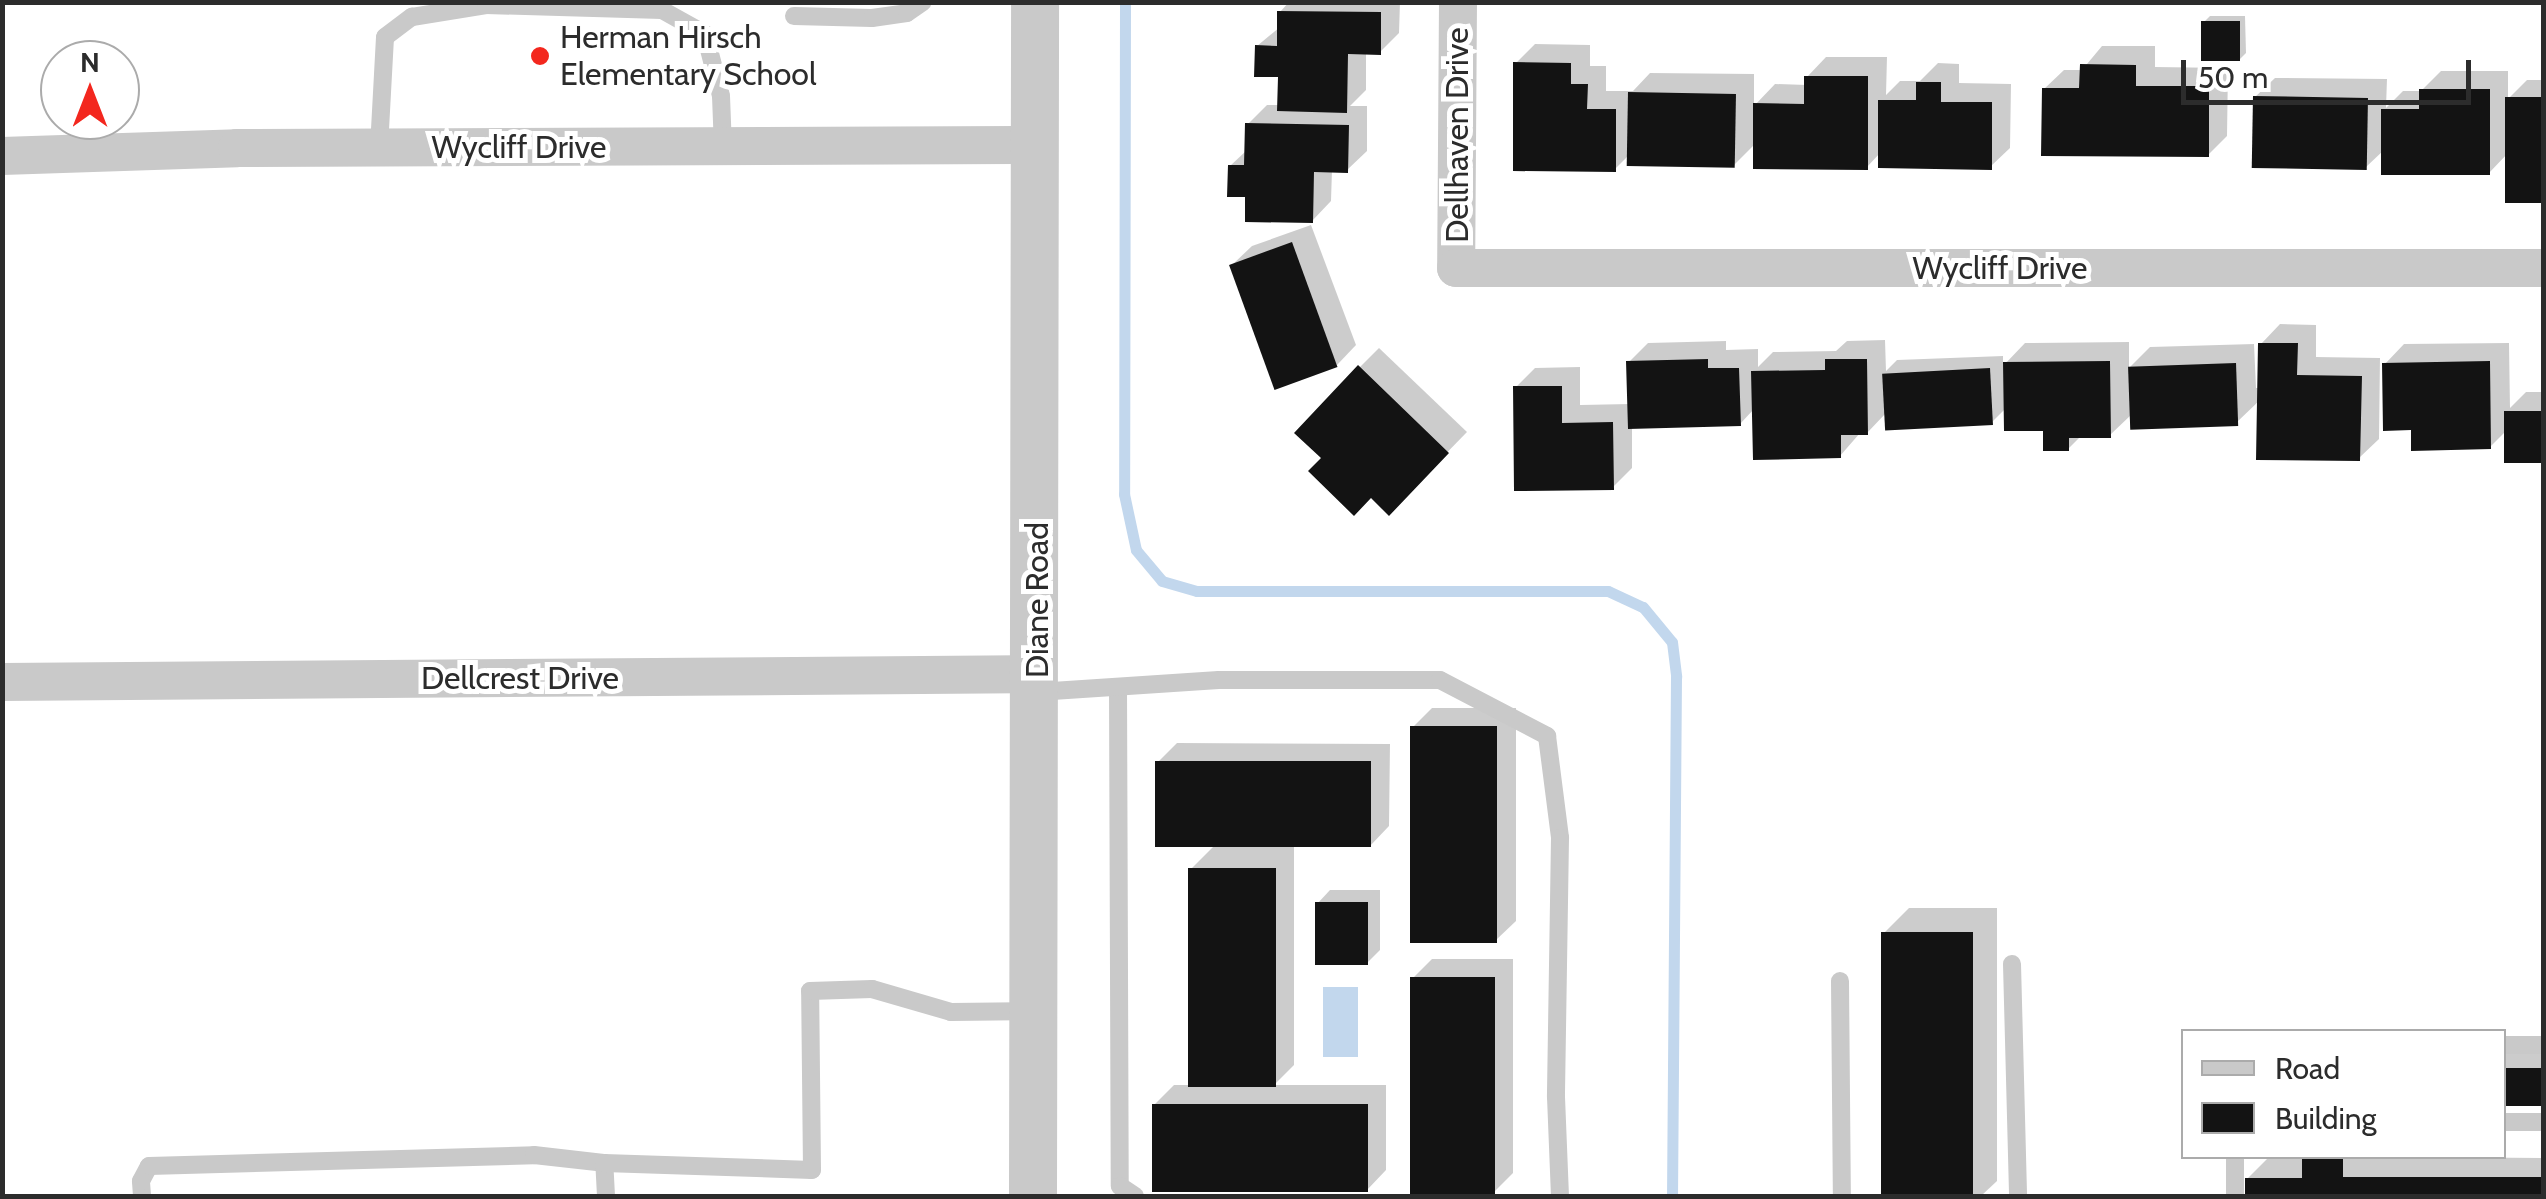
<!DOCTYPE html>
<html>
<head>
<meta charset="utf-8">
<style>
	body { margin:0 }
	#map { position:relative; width:2546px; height:1199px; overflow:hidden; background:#fff; font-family:Cabin,sans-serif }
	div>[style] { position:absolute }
	.water>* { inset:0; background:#c2d7ed; transform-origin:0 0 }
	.shadow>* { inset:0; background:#0003; transform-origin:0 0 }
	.stream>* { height:11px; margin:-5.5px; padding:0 5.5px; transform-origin:5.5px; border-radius:5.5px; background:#c2d7ed }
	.building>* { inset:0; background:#131313; transform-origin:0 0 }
	.service>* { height:18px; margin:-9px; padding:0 9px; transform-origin:9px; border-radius:9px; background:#c9c9c9 }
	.minor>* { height:38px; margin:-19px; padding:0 19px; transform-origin:19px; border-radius:19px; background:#c9c9c9 }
	.tertiary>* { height:48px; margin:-24px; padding:0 24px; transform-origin:24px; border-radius:24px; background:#c9c9c9 }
	.dots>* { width:28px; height:28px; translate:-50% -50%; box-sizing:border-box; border:5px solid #fff; border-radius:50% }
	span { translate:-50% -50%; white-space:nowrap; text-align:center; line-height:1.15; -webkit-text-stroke:10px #fff; paint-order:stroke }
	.poi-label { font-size:32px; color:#2c2c2c }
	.left { translate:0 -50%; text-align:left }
	.street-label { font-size:32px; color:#2c2c2c }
	.frame { position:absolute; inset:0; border:5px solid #2c2c2c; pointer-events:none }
	.legend { position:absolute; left:2181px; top:1029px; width:325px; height:130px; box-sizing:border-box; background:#fff; border:2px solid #ababab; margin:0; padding:12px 18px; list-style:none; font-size:30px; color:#2c2c2c }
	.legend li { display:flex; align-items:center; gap:20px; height:50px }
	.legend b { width:50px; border:2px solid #ababab }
	.north { position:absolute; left:40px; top:40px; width:100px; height:100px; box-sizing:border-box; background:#fff; border:2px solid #ababab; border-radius:50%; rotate:0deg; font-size:28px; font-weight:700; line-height:40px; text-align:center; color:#2c2c2c }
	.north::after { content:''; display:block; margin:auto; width:35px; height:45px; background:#f3271e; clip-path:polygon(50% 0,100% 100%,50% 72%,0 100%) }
	.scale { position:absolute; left:2181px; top:60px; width:290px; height:45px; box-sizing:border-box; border:5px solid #2c2c2c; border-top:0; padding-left:12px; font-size:30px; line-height:35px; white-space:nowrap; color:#2c2c2c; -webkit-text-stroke:8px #fff; paint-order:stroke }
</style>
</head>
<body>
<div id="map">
	<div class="water">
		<i style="left:1323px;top:987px;width:35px;height:70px"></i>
	</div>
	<div class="shadow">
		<i style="clip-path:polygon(1289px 2px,1400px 2px,1399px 33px,1380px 52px,1366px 52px,1366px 90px,1350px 106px,1367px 106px,1367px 151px,1347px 170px,1332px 170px,1331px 201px,1312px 221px,1248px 194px,1230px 166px,1247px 150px,1248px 124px,1267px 105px,1280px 105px,1280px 75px,1257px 46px,1280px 27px,1280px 12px)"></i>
		<i style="clip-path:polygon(2210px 16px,2245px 16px,2246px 53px,2240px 59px,2204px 22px)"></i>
		<i style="clip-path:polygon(1535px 44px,1590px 45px,1590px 66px,1606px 66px,1606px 91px,1633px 91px,1650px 73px,1754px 74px,1754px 106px,1775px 84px,1807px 85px,1807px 77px,1826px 57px,1887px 57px,1886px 95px,1900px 81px,1920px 81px,1938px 63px,1959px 64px,1959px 83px,2011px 84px,2010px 148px,1990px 167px,1880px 153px,1867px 167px,1756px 143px,1734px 165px,1631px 153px,1615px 169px,1516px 63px)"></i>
		<i style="clip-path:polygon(2102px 46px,2155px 46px,2155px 67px,2228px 68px,2227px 136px,2208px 155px,2044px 89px,2064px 70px,2082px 70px)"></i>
		<i style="clip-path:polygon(2441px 71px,2508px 71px,2508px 99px,2527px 80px,2544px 80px,2544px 200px,2509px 152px,2489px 173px,2384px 150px,2366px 167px,2255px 97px,2275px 78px,2387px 79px,2386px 108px,2403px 91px,2421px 91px)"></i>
		<i style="clip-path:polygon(1311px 225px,1356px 345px,1337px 365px,1232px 265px,1252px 246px)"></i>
		<i style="clip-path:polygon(2280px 324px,2316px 325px,2316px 357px,2380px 358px,2379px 439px,2359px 458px,2260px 400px,2236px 423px,2131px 415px,2110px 435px,2081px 436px,2068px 449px,2045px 428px,2006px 408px,1992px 422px,1886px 413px,1867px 433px,1860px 433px,1840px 456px,1754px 409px,1740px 424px,1632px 426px,1632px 468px,1613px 487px,1516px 387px,1535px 368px,1580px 367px,1580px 405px,1630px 404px,1629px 362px,1648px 343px,1726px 341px,1726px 350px,1758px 349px,1758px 367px,1773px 352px,1836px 351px,1847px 341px,1885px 340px,1886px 371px,1897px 360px,2003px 356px,2003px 366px,2025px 343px,2129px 342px,2129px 368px,2150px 347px,2254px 344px,2256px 388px,2260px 388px,2261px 344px)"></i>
		<i style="clip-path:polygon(2509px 343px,2510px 408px,2526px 392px,2543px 392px,2544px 379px,2544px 460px,2506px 431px,2490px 447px,2413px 427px,2384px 365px,2404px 344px)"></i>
		<i style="clip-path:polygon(1379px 348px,1467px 432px,1389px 512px,1324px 458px,1360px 367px)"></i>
		<i style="clip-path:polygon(1432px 708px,1516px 708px,1516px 921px,1496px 940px,1413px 727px)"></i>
		<i style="clip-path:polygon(1177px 743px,1390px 744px,1389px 826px,1370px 846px,1294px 846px,1294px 1065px,1274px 1085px,1386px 1085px,1386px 1170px,1367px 1190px,1154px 1105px,1174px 1085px,1191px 1085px,1191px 869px,1215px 845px,1158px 762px)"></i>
		<i style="clip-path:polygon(1330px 890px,1380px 890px,1380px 950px,1367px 963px,1317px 904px)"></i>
		<i style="clip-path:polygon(1909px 908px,1997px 908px,1997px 1181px,1981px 1196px,1884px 1196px,1884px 933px)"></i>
		<i style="clip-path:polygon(1432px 959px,1513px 959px,1513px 1173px,1494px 1192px,1413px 978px)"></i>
		<i style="left:2504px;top:1049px;width:40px;height:55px"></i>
		<i style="clip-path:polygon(2305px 1156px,2544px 1158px,2544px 1196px,2247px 1196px,2247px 1179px,2267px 1159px)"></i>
	</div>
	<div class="stream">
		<i style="left:1125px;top:2px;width:492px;rotate:90.1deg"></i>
		<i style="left:1124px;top:494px;width:57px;rotate:77.9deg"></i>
		<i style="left:1136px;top:550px;width:40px;rotate:50deg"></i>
		<i style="left:1162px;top:581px;width:36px;rotate:16deg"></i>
		<i style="left:1197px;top:591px;width:411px"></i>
		<i style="left:1608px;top:591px;width:38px;rotate:25deg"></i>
		<i style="left:1643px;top:607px;width:45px;rotate:50.4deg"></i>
		<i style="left:1672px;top:642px;width:35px;rotate:83deg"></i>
		<i style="left:1676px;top:677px;width:519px;rotate:90.44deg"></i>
	</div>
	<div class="building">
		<i style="clip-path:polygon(1277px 11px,1381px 12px,1381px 55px,1348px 54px,1347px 113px,1277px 111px,1278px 77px,1254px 77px,1255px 45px,1277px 46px)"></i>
		<i style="left:2201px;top:21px;width:39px;height:40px"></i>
		<i style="clip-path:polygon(1513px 62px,1571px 63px,1571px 84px,1588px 84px,1587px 109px,1616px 109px,1616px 172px,1513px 171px)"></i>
		<i style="clip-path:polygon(2080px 64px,2136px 65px,2136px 86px,2209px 86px,2209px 157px,2041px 156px,2042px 88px,2079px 88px)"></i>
		<i style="clip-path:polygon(1804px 76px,1868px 76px,1868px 170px,1753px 169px,1753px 103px,1804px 104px)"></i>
		<i style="clip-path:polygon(1916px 82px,1941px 82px,1941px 102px,1992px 102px,1992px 170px,1878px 168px,1878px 100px,1916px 100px)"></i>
		<i style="clip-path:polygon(2419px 89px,2490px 89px,2490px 175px,2381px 175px,2381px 109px,2419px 109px)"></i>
		<i style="left:1628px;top:92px;width:108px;height:74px;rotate:1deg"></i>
		<i style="left:2253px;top:96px;width:115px;height:72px;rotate:1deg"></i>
		<i style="left:2544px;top:97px;width:106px;height:39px;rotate:90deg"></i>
		<i style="clip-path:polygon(1245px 123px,1349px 125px,1348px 173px,1314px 172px,1313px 223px,1245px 222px,1245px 197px,1227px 197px,1228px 165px,1244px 165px)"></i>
		<i style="left:1292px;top:242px;width:133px;height:67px;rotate:70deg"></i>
		<i style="clip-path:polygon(2258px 343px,2298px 343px,2297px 375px,2362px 376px,2360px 461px,2256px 460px)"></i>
		<i style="clip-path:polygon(1708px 359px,1708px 368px,1739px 368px,1741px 426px,1628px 429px,1626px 361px)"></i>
		<i style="clip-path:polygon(1825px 359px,1867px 359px,1868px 435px,1841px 435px,1841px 458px,1753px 460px,1751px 371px,1825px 370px)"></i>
		<i style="clip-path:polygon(2110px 361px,2111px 438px,2069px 438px,2069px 451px,2043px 451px,2043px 431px,2004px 431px,2003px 362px)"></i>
		<i style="clip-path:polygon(2490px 361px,2491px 449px,2411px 451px,2411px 430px,2383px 431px,2382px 363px)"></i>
		<i style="left:2236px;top:363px;width:63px;height:108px;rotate:88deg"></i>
		<i style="clip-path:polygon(1358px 365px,1449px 453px,1389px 516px,1371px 498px,1354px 516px,1308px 471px,1321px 458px,1294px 433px)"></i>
		<i style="left:1990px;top:368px;width:57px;height:108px;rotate:87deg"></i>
		<i style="clip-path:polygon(1513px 386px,1562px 386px,1562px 423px,1613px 422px,1614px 490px,1514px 491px)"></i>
		<i style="left:2504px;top:411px;width:40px;height:52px"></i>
		<i style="left:1410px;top:726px;width:87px;height:217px"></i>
		<i style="left:1155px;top:761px;width:216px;height:86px"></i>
		<i style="left:1188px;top:868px;width:88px;height:219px"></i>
		<i style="left:1315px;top:902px;width:53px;height:63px"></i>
		<i style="left:1881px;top:932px;width:92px;height:264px"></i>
		<i style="left:1410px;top:977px;width:85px;height:218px"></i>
		<i style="left:2504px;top:1068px;width:40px;height:38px"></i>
		<i style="left:1152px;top:1104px;width:216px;height:88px"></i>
		<i style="clip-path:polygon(2302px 1156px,2343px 1156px,2343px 1177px,2544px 1177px,2544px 1196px,2245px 1196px,2245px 1178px,2302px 1178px)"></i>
	</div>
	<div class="service">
		<i style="left:794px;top:16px;width:78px;rotate:1.5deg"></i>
		<i style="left:872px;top:18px;width:35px;rotate:-8deg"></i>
		<i style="left:907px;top:13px;width:19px;rotate:-35deg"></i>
		<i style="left:379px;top:148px;width:111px;rotate:-86.9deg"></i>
		<i style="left:385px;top:37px;width:34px;rotate:-37deg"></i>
		<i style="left:412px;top:17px;width:75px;rotate:-9.2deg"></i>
		<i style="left:486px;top:5px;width:176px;rotate:1.6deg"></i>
		<i style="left:662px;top:10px;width:49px;rotate:29.2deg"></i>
		<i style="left:705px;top:34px;width:64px;rotate:75.5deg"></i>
		<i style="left:721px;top:96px;width:51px;rotate:87.8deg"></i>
		<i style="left:1118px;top:687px;width:499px;rotate:89.8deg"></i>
		<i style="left:1120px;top:1186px;width:18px;rotate:34deg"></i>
		<i style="left:1037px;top:692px;width:182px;rotate:-3.8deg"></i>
		<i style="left:1219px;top:680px;width:221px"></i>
		<i style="left:1440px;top:680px;width:121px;rotate:27.6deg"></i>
		<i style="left:1547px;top:736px;width:103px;rotate:82.7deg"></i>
		<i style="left:1560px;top:838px;width:259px;rotate:90.9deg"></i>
		<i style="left:1556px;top:1097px;width:99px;rotate:87.7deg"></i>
		<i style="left:2012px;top:964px;width:232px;rotate:88.5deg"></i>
		<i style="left:1840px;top:981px;width:215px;rotate:89.5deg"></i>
		<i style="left:2504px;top:1045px;width:40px"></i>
		<i style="left:2504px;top:1122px;width:40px"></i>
		<i style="left:2235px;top:1156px;width:40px;rotate:90deg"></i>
		<i style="left:142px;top:1196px;width:15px;rotate:-94deg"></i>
		<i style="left:141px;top:1181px;width:17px;rotate:-62deg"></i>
		<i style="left:149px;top:1166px;width:385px;rotate:-1.6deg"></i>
		<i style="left:534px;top:1155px;width:70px;rotate:6.5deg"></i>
		<i style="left:606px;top:1196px;width:33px;rotate:-93deg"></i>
		<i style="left:604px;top:1163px;width:208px;rotate:1.9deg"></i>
		<i style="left:812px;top:1170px;width:179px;rotate:-90.6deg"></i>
		<i style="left:810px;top:991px;width:62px;rotate:-1.8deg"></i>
		<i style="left:872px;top:989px;width:82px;rotate:16.2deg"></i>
		<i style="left:951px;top:1012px;width:80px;rotate:-0.7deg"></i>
	</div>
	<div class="minor">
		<i style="left:1458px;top:2px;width:266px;rotate:90.4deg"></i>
		<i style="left:1456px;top:268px;width:1088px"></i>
		<i style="left:2px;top:156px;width:235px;rotate:-1.9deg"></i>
		<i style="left:237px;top:148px;width:799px;rotate:-0.22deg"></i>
		<i style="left:2px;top:682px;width:1035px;rotate:-0.44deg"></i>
	</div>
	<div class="tertiary">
		<i style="left:1033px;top:1196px;width:1194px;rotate:-89.9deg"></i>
	</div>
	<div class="dots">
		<i style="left:540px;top:56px;background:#f3271e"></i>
	</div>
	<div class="poi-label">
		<span class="left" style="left:560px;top:56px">Herman Hirsch<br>Elementary School</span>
	</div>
	<div class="street-label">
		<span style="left:1457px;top:135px;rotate:-90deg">Dellhaven Drive</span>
		<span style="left:519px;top:147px">Wycliff Drive</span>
		<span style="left:2000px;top:268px">Wycliff Drive</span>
		<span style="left:1037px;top:600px;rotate:-90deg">Diane Road</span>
		<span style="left:520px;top:678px">Dellcrest Drive</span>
	</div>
	<div class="frame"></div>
	<ul class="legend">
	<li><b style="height:12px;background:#c9c9c9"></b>Road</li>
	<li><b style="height:28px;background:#131313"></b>Building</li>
	</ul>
	<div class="north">N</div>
	<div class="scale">50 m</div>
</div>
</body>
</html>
